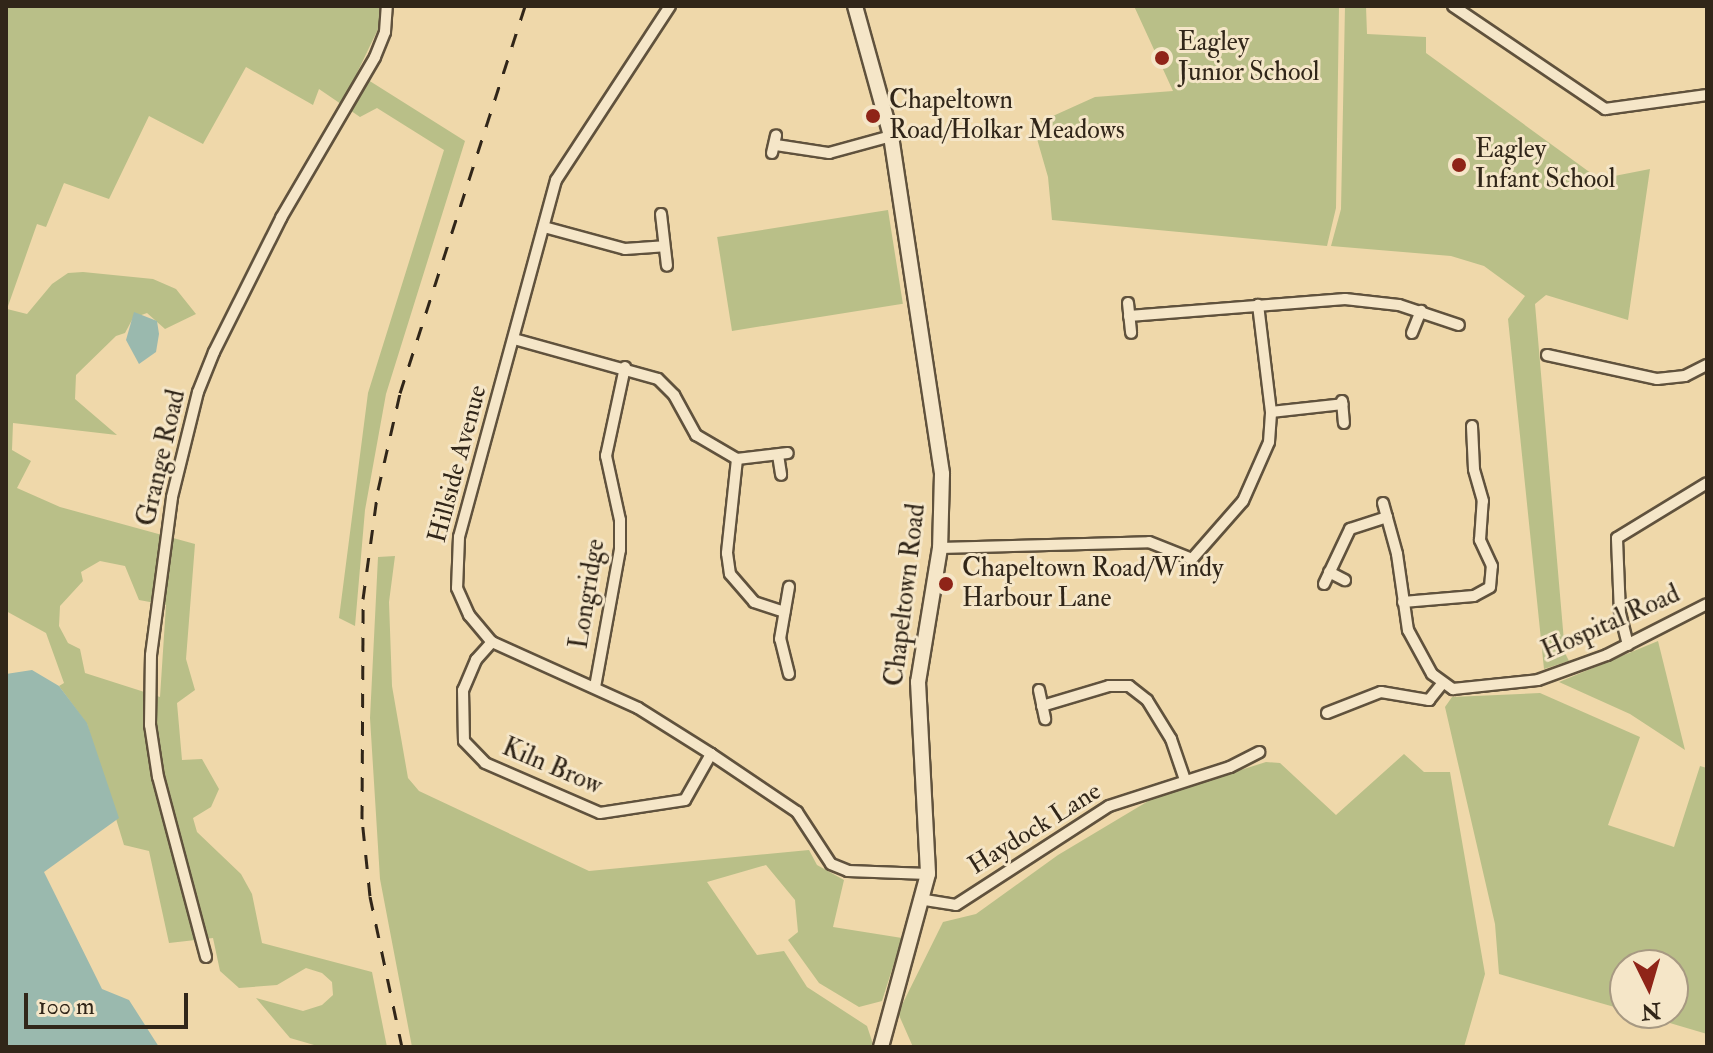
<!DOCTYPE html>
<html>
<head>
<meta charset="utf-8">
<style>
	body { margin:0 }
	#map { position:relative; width:1713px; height:1053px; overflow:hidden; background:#efd8aa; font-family:"IM FELL Double Pica",serif }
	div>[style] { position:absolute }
	.green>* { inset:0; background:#b9bf88; transform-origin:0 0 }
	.water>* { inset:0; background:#9ab9ae }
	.roads { filter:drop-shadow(2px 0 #60523d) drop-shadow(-2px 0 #60523d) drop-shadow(0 2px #60523d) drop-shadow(0 -2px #60523d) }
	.street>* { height:10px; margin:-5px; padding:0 5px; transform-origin:5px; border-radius:5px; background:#f5e6c8 }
	.secondary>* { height:14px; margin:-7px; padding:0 7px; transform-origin:7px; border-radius:7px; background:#f5e6c8 }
	.rail>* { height:3px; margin-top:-1.5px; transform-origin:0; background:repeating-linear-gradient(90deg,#312619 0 14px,transparent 0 28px) }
	.dots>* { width:22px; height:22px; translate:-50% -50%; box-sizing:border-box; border:4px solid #f5e6c8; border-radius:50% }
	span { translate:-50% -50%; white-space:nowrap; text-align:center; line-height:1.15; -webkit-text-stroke:6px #f5e6c8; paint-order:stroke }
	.poi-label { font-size:26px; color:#312619 }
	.left { translate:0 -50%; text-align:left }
	.street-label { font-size:26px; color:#312619 }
	.frame { position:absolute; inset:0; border:8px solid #312619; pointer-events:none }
	.north { position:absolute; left:1609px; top:949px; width:80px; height:80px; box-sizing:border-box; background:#f5e6c8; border:2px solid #a79982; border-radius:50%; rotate:175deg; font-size:22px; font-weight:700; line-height:32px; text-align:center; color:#312619 }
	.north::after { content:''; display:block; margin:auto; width:28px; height:36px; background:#8f2418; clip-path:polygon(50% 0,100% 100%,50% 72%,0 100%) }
	.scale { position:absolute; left:24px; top:993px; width:164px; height:36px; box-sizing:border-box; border:4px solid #312619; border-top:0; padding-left:10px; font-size:24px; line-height:28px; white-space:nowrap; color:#312619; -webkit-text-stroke:6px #f5e6c8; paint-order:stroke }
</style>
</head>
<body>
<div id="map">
	<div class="green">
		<i style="clip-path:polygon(evenodd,6px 6px,379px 6px,379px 27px,357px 73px,465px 141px,386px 394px,365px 510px,355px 626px,339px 618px,368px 393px,444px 150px,377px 108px,360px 117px,319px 89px,313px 105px,246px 67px,203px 144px,149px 116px,109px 199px,64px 183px,46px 227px,37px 224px,7px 309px,27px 314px,52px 284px,68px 273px,83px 272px,153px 279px,176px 289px,196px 314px,165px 329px,147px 313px,133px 318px,125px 333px,116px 336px,76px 375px,75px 399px,117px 435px,13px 423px,12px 450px,31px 461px,17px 488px,60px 507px,195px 544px,186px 659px,195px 690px,177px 703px,182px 760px,202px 759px,219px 789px,211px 807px,193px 818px,197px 832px,241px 874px,252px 894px,262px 943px,372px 972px,387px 1047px,321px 1047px,290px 1038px,256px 998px,303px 1011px,322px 1005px,333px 995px,332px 982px,322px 973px,306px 968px,277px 985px,239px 988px,220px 971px,213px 938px,169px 943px,149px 851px,124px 845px,87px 724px,59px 686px,64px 683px,46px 633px,6px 611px,6px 6px,100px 561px,125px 566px,139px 600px,166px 605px,160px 697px,85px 673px,80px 649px,68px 643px,59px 626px,60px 606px,83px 581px,81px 572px,100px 561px)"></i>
		<i style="clip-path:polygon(1134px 6px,1339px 6px,1336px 208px,1327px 246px,1052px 220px,1048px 177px,1033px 125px,1095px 97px,1173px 91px)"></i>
		<i style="clip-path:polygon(1345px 6px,1366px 6px,1367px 34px,1426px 37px,1426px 53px,1599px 179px,1650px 169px,1628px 320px,1546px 295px,1535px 304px,1565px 653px,1569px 661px,1544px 669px,1508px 319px,1525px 296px,1484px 266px,1451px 256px,1331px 246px,1341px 209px)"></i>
		<i style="left:888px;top:210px;width:95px;height:173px;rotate:81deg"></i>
		<i style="clip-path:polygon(395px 556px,389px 602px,392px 686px,408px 778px,419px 791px,589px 871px,809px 850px,817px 865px,844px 880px,833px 927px,902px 938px,882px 1001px,859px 1007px,819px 983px,788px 940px,798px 932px,795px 900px,766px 865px,707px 882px,757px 955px,784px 951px,807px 987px,867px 1026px,874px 1047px,412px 1047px,380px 879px,370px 718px,378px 557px)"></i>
		<i style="clip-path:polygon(1658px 641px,1685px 750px,1630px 714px,1559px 682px)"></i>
		<i style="clip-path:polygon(1540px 693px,1640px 737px,1608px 825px,1674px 847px,1700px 766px,1707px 768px,1707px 1034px,1636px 1013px,1673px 1013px,1673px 965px,1625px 965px,1625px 1010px,1499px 974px,1495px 924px,1445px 707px,1452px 697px)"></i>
		<i style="clip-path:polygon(1404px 754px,1424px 772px,1450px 772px,1485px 974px,1464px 1047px,913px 1047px,898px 1013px,943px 922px,976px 914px,1058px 855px,1155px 797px,1266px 762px,1280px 763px,1336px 815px)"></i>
	</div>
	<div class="water">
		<i style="clip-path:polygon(134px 312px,157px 321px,159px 334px,156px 352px,139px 364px,126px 340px)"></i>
		<i style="clip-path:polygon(32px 670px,59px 686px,87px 723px,119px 818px,44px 872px,102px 989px,129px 1000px,159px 1047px,6px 1047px,6px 674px)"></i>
	</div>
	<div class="roads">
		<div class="street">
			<i style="left:670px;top:6px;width:208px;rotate:123.2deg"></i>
			<i style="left:556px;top:180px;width:370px;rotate:105.2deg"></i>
			<i style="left:459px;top:537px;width:51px;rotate:92.2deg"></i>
			<i style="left:457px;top:588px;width:30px;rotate:66deg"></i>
			<i style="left:469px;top:615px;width:35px;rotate:50deg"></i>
			<i style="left:492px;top:642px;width:160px;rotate:24.3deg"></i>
			<i style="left:638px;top:708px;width:86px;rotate:32.2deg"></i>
			<i style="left:711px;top:754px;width:104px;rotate:34deg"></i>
			<i style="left:797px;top:812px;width:62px;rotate:56.8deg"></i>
			<i style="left:831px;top:864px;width:18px;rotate:22deg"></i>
			<i style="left:848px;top:871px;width:80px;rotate:2.1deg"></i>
			<i style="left:1453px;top:6px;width:184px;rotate:34.1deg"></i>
			<i style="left:1605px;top:109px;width:103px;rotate:-7.8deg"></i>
			<i style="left:776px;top:145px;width:54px;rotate:8.6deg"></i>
			<i style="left:829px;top:153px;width:64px;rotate:-15.3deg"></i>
			<i style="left:772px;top:153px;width:18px;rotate:-77deg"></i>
			<i style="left:661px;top:214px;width:52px;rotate:83.4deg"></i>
			<i style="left:544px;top:227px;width:84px;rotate:15.2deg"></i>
			<i style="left:625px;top:249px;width:39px;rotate:-4deg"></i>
			<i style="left:1128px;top:303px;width:30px;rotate:84deg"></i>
			<i style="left:1129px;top:316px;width:217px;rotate:-4.5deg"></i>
			<i style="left:1345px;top:299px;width:54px;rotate:6.3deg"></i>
			<i style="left:1399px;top:305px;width:63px;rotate:18.4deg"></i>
			<i style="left:1412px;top:333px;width:24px;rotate:-68deg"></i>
			<i style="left:514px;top:339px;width:149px;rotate:15.5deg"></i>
			<i style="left:658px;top:379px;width:23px;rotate:45deg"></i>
			<i style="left:674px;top:395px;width:46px;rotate:61.2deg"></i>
			<i style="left:696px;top:435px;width:48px;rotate:30.3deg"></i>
			<i style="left:737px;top:459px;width:51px;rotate:-6.7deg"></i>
			<i style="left:1547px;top:355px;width:113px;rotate:12.3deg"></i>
			<i style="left:1657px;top:379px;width:28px;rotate:-6deg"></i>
			<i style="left:1685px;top:376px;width:25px;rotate:-27deg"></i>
			<i style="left:1342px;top:401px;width:22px;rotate:85deg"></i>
			<i style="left:1271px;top:412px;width:72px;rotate:-6.3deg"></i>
			<i style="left:778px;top:455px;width:20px;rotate:81deg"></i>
			<i style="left:737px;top:459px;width:95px;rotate:96.1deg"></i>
			<i style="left:727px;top:553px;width:21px;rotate:82deg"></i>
			<i style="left:730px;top:574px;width:37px;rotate:49deg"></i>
			<i style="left:754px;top:602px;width:32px;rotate:18deg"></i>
			<i style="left:1383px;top:503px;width:53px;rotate:74.6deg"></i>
			<i style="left:1397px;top:554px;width:77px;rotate:81.8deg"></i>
			<i style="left:1408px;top:630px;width:50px;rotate:61.4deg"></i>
			<i style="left:1432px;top:674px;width:26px;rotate:36deg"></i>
			<i style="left:1453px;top:689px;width:85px;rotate:-6deg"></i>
			<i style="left:1538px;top:680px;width:73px;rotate:-19.9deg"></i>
			<i style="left:1607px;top:655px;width:112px;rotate:-27deg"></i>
			<i style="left:940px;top:548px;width:209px;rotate:-1.6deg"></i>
			<i style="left:1149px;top:542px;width:46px;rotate:21.6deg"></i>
			<i style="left:1192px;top:559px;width:77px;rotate:-48.7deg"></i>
			<i style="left:1243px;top:501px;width:64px;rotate:-66.2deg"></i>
			<i style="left:1269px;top:442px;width:30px;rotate:-86deg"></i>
			<i style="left:1271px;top:412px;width:108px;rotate:-96.9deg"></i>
			<i style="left:1329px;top:572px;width:18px;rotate:27deg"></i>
			<i style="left:1324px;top:584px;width:61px;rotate:-64.7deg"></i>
			<i style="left:1350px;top:529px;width:39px;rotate:-18deg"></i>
			<i style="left:1403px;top:602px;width:71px;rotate:-4.8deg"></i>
			<i style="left:1474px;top:596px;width:18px;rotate:-29deg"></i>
			<i style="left:1490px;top:587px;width:21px;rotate:-85deg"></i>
			<i style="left:1492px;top:566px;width:29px;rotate:-115deg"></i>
			<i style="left:1480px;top:540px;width:39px;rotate:-86deg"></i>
			<i style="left:1483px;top:501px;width:33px;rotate:-106deg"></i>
			<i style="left:1474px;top:469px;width:43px;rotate:-92.7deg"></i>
			<i style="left:492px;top:642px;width:24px;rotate:132deg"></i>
			<i style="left:476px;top:660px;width:33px;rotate:113deg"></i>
			<i style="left:463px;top:690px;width:51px;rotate:88.9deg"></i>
			<i style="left:464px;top:741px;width:30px;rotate:46deg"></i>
			<i style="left:485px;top:763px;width:125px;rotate:23.5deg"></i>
			<i style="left:600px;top:813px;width:86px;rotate:-8.7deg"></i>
			<i style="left:685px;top:800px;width:53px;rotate:-60.5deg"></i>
			<i style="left:1628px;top:645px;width:32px;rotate:-104deg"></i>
			<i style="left:1620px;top:614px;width:76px;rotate:-92.3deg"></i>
			<i style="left:1617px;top:538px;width:105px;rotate:-31.4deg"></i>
			<i style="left:789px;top:674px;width:36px;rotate:-104deg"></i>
			<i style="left:780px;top:639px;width:53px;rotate:-80.2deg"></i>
			<i style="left:595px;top:687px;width:139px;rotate:-79.7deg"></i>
			<i style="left:620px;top:550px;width:30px;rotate:-90deg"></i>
			<i style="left:620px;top:520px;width:66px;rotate:-102.3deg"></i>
			<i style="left:606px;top:456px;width:91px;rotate:-77.9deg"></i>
			<i style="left:1039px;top:690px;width:30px;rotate:78deg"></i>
			<i style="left:1042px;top:706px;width:70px;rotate:-16.6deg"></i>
			<i style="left:1109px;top:686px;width:20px"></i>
			<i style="left:1129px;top:686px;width:23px;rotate:38deg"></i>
			<i style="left:1147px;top:700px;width:46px;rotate:58.4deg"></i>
			<i style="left:1171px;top:739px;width:43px;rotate:71.1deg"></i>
			<i style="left:1327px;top:713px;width:58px;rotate:-21.3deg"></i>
			<i style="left:1381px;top:692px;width:49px;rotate:9.5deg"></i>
			<i style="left:1429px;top:700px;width:21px;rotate:-51deg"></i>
			<i style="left:925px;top:900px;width:31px;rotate:9deg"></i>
			<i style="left:956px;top:905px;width:182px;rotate:-32.9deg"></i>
			<i style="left:1109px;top:806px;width:127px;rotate:-17.9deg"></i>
			<i style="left:1230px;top:767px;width:33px;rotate:-27deg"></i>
			<i style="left:206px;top:957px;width:186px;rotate:-104.9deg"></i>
			<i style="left:158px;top:777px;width:53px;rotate:-98.7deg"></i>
			<i style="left:150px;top:725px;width:70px;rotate:-89.2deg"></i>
			<i style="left:151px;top:655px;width:159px;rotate:-82.4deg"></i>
			<i style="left:172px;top:497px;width:108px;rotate:-76.1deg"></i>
			<i style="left:198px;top:392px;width:43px;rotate:-68.2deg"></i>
			<i style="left:214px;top:352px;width:150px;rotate:-63.4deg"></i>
			<i style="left:281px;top:218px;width:186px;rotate:-59.7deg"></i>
			<i style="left:375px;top:57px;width:27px;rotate:-68deg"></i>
			<i style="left:385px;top:32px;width:26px;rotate:-86deg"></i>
		</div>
		<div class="secondary">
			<i style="left:855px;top:6px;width:135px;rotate:74.5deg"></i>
			<i style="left:891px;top:136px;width:342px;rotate:81.4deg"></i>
			<i style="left:942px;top:474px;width:74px;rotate:91.5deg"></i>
			<i style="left:940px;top:548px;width:136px;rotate:99.3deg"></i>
			<i style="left:918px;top:682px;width:192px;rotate:87deg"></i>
			<i style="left:928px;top:874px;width:179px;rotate:105.2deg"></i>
		</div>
	</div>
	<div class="rail">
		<i style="left:402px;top:1047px;width:154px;rotate:-102deg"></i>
		<i style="left:370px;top:896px;width:77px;rotate:-95.9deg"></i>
		<i style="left:362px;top:819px;width:220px;rotate:-89.7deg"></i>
		<i style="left:363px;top:599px;width:110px;rotate:-82.2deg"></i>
		<i style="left:378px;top:490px;width:99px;rotate:-77.2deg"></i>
		<i style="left:400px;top:393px;width:407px;rotate:-72.1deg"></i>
	</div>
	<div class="dots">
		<i style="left:1162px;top:58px;background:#8f2418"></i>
		<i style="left:873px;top:116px;background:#8f2418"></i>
		<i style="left:1459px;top:165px;background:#8f2418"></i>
		<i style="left:946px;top:584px;background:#8f2418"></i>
	</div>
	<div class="poi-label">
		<span class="left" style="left:1178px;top:58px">Eagley<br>Junior School</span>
		<span class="left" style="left:889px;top:116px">Chapeltown<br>Road/Holkar Meadows</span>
		<span class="left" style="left:1475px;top:165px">Eagley<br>Infant School</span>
		<span class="left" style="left:962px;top:584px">Chapeltown Road/Windy<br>Harbour Lane</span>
	</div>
	<div class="street-label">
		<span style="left:162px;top:458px;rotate:-77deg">Grange Road</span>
		<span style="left:458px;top:464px;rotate:-75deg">Hillside Avenue</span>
		<span style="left:588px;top:594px;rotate:-81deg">Longridge</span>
		<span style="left:906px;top:595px;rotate:-83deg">Chapeltown Road</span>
		<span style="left:1611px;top:623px;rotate:-24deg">Hospital Road</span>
		<span style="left:552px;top:767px;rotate:23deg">Kiln Brow</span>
		<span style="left:1035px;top:829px;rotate:-32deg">Haydock Lane</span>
	</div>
	<div class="frame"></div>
	<div class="north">N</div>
	<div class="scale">100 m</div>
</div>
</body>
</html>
